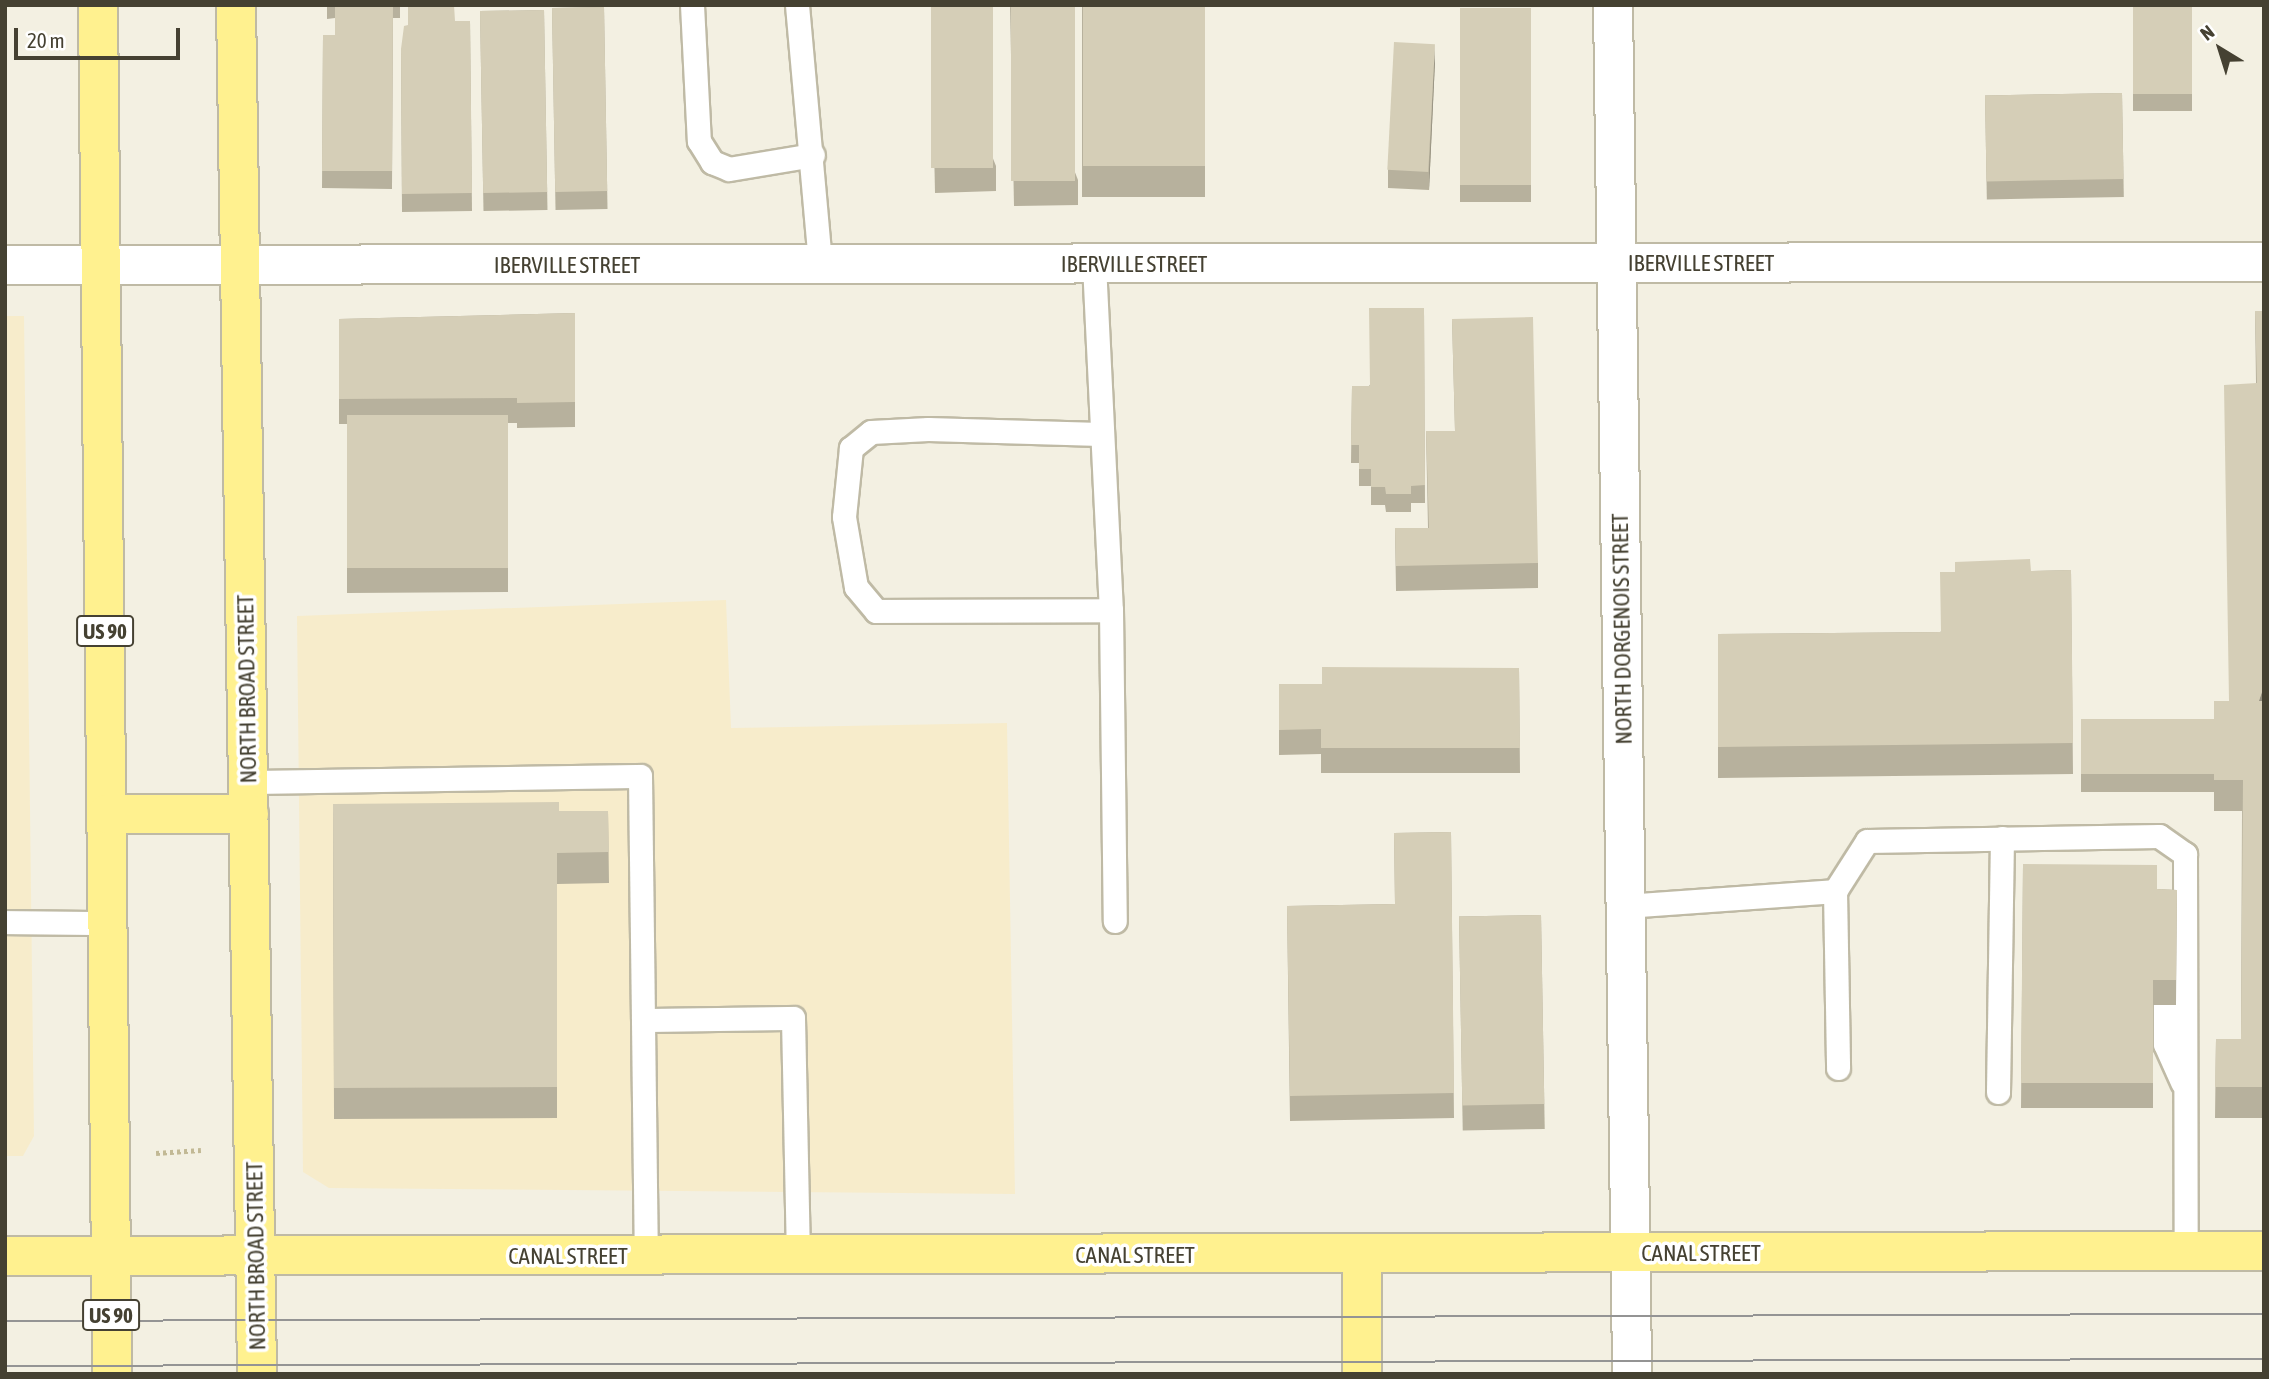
<!DOCTYPE html>
<html>
<head>
<meta charset="utf-8">
<style>
	body { margin:0 }
	#map { position:relative; width:2269px; height:1379px; overflow:hidden; background:#f3f0e2; font-family:"Asap Condensed",sans-serif }
	div>[style] { position:absolute }
	.commercial>* { inset:0; background:#f7eccb }
	.path>* { height:4.5px; margin-top:-2.25px; transform-origin:0; background:repeating-linear-gradient(90deg,#c2b995 0 3.5px,transparent 0 7px) }
	.roads { filter:drop-shadow(2px 0 #bfbaa5) drop-shadow(-2px 0 #bfbaa5) drop-shadow(0 2px #bfbaa5) drop-shadow(0 -2px #bfbaa5) }
	.lane>* { height:23px; margin:-11.5px; padding:0 11.5px; transform-origin:11.5px; border-radius:11.5px; background:#fff }
	.street>* { height:38px; margin:-19px; padding:0 19px; transform-origin:19px; border-radius:19px; background:#fff }
	.primary>* { height:38px; margin:-19px; padding:0 19px; transform-origin:19px; border-radius:19px; background:#fff18f }
	.tram>* { height:2px; margin:-1px; padding:0 1px; transform-origin:1px; border-radius:1px; background:#949494 }
	.wall>* { inset:0; background:#b7b19d; transform-origin:0 0 }
	.shaded-wall>* { inset:0; background:#959080 }
	.building>* { inset:0; background:#d5ceb7; transform-origin:0 0 }
	span { translate:-50% -50%; white-space:nowrap; text-align:center; line-height:1.15; -webkit-text-stroke:7px #fff; paint-order:stroke }
	.shield-label span { padding:2px 5px; background:#fff; border:2px solid; border-radius:5px; -webkit-text-stroke-width:0 }
	.shield-label { font-size:21px; color:#454132; font-weight:700 }
	.street-label { font-size:23px; color:#454132 }
	.frame { position:absolute; inset:0; border:7px solid #454132; pointer-events:none }
	.north { position:absolute; left:2185px; top:14px; width:70px; height:70px; -webkit-text-stroke:5px #fff; paint-order:stroke; rotate:322deg; font-size:19px; font-weight:700; line-height:28px; text-align:center; color:#454132 }
	.north::after { content:''; display:block; margin:auto; width:24px; height:32px; background:#454132; clip-path:polygon(50% 0,100% 100%,50% 72%,0 100%) }
	.scale { position:absolute; left:14px; top:28px; width:166px; height:32px; box-sizing:border-box; border:4px solid #454132; border-top:0; padding-left:9px; font-size:21px; line-height:24px; white-space:nowrap; color:#454132; -webkit-text-stroke:5px #fff; paint-order:stroke }
</style>
</head>
<body>
<div id="map">
	<div class="commercial">
		<i style="clip-path:polygon(5px 316px,24px 316px,34px 1136px,23px 1156px,5px 1156px)"></i>
		<i style="clip-path:polygon(726px 600px,731px 728px,1007px 723px,1015px 1194px,329px 1188px,303px 1172px,297px 616px)"></i>
	</div>
	<div class="path">
		<i style="left:156px;top:1153px;width:45px;rotate:-3.8deg"></i>
	</div>
	<div class="roads">
		<div class="lane">
			<i style="left:692px;top:5px;width:136px;rotate:87.1deg"></i>
			<i style="left:699px;top:141px;width:25px;rotate:58deg"></i>
			<i style="left:712px;top:162px;width:18px;rotate:22deg"></i>
			<i style="left:729px;top:169px;width:85px;rotate:-9.5deg"></i>
			<i style="left:797px;top:5px;width:261px;rotate:84.9deg"></i>
			<i style="left:1094px;top:264px;width:346px;rotate:87.2deg"></i>
			<i style="left:1111px;top:610px;width:311px;rotate:89.3deg"></i>
			<i style="left:1100px;top:434px;width:172px;rotate:-178.3deg"></i>
			<i style="left:928px;top:429px;width:57px;rotate:177deg"></i>
			<i style="left:871px;top:432px;width:26px;rotate:141deg"></i>
			<i style="left:851px;top:448px;width:69px;rotate:95.8deg"></i>
			<i style="left:844px;top:517px;width:71px;rotate:80.3deg"></i>
			<i style="left:856px;top:587px;width:31px;rotate:50deg"></i>
			<i style="left:876px;top:611px;width:235px;rotate:-0.2deg"></i>
			<i style="left:249px;top:782px;width:391px;rotate:-0.9deg"></i>
			<i style="left:640px;top:776px;width:480px;rotate:89.3deg"></i>
			<i style="left:2185px;top:854px;width:397px;rotate:89.9deg"></i>
			<i style="left:1835px;top:891px;width:59px;rotate:-57.4deg"></i>
			<i style="left:1867px;top:841px;width:292px;rotate:-1deg"></i>
			<i style="left:2159px;top:836px;width:32px;rotate:35deg"></i>
			<i style="left:1626px;top:906px;width:210px;rotate:-4.1deg"></i>
			<i style="left:1835px;top:891px;width:177px;rotate:89deg"></i>
			<i style="left:5px;top:922px;width:101px;rotate:0.6deg"></i>
			<i style="left:2165px;top:1005px;width:39px;rotate:90deg"></i>
			<i style="left:2165px;top:1044px;width:42px;rotate:65.9deg"></i>
			<i style="left:643px;top:1020px;width:150px;rotate:-0.8deg"></i>
			<i style="left:793px;top:1018px;width:238px;rotate:88.8deg"></i>
			<i style="left:1998px;top:1092px;width:254px;rotate:-89.1deg"></i>
		</div>
		<div class="street">
			<i style="left:1613px;top:5px;width:1369px;rotate:89.2deg"></i>
			<i style="left:5px;top:265px;width:2259px;rotate:-0.08deg"></i>
		</div>
		<div class="primary">
			<i style="left:98px;top:5px;width:1369px;rotate:89.41deg"></i>
			<i style="left:236px;top:5px;width:1369px;rotate:89.12deg"></i>
			<i style="left:107px;top:814px;width:142px"></i>
			<i style="left:1362px;top:1254px;width:120px;rotate:90deg"></i>
			<i style="left:5px;top:1256px;width:2259px;rotate:-0.13deg"></i>
		</div>
	</div>
	<div class="tram">
		<i style="left:5px;top:1321px;width:2259px;rotate:-0.18deg"></i>
		<i style="left:5px;top:1366px;width:2259px;rotate:-0.18deg"></i>
	</div>
	<div class="wall">
		<i style="clip-path:polygon(327px 5px,400px 5px,400px 18px,393px 18px,392px 189px,322px 188px,323px 35px,335px 35px,335px 18px,327px 19px)"></i>
		<i style="clip-path:polygon(931px 5px,996px 166px,996px 191px,935px 193px)"></i>
		<i style="clip-path:polygon(1010px 5px,1078px 180px,1078px 205px,1014px 206px)"></i>
		<i style="left:1082px;top:5px;width:123px;height:192px"></i>
		<i style="left:2133px;top:5px;width:59px;height:106px"></i>
		<i style="left:604px;top:7px;width:202px;height:52px;rotate:89deg"></i>
		<i style="left:1531px;top:8px;width:194px;height:71px;rotate:90deg"></i>
		<i style="left:544px;top:10px;width:200px;height:64px;rotate:89deg"></i>
		<i style="clip-path:polygon(455px 21px,470px 21px,472px 211px,402px 212px,401px 49px)"></i>
		<i style="clip-path:polygon(1435px 61px,1429px 190px,1388px 188px,1388px 170px)"></i>
		<i style="left:2122px;top:93px;width:104px;height:137px;rotate:89deg"></i>
		<i style="clip-path:polygon(1424px 308px,1425px 503px,1411px 503px,1411px 512px,1386px 512px,1385px 505px,1371px 505px,1371px 486px,1359px 486px,1359px 463px,1351px 463px,1352px 386px,1369px 386px)"></i>
		<i style="clip-path:polygon(2255px 311px,2264px 311px,2264px 1118px,2215px 1118px,2216px 1039px,2241px 1039px,2242px 811px,2214px 811px,2214px 701px,2229px 701px,2256px 383px)"></i>
		<i style="clip-path:polygon(575px 313px,575px 427px,517px 428px,517px 423px,508px 423px,508px 592px,347px 593px,347px 424px,339px 424px,339px 319px)"></i>
		<i style="clip-path:polygon(1452px 319px,1538px 563px,1538px 588px,1396px 591px,1395px 528px,1428px 528px,1426px 431px,1455px 431px)"></i>
		<i style="clip-path:polygon(2071px 570px,2073px 774px,1718px 778px,1718px 634px,1940px 632px,2031px 571px)"></i>
		<i style="clip-path:polygon(1519px 668px,1520px 773px,1321px 773px,1321px 754px,1279px 755px,1279px 684px,1322px 684px)"></i>
		<i style="left:2214px;top:719px;width:73px;height:133px;rotate:90deg"></i>
		<i style="clip-path:polygon(333px 804px,559px 811px,608px 811px,609px 883px,557px 884px,557px 1118px,334px 1119px)"></i>
		<i style="clip-path:polygon(1451px 832px,1454px 1118px,1290px 1121px,1287px 906px,1395px 904px,1394px 833px)"></i>
		<i style="clip-path:polygon(2023px 864px,2157px 889px,2177px 890px,2176px 1005px,2153px 1005px,2153px 1108px,2021px 1108px)"></i>
		<i style="left:1541px;top:915px;width:214px;height:82px;rotate:89deg"></i>
	</div>
	<div class="shaded-wall">
		<i style="clip-path:polygon(1435px 44px,1435px 61px,1429px 190px,1429px 172px)"></i>
		<i style="clip-path:polygon(2264px 686px,2264px 711px,2258px 703px)"></i>
	</div>
	<div class="building">
		<i style="clip-path:polygon(335px 5px,393px 5px,392px 171px,322px 171px,323px 35px,335px 35px)"></i>
		<i style="clip-path:polygon(408px 5px,454px 5px,455px 21px,470px 21px,472px 193px,402px 194px,401px 49px,404px 26px,408px 25px)"></i>
		<i style="left:931px;top:5px;width:62px;height:163px"></i>
		<i style="left:1011px;top:5px;width:64px;height:176px"></i>
		<i style="left:1083px;top:5px;width:122px;height:161px"></i>
		<i style="left:2133px;top:5px;width:59px;height:89px"></i>
		<i style="left:604px;top:7px;width:184px;height:52px;rotate:89deg"></i>
		<i style="left:1531px;top:8px;width:177px;height:71px;rotate:90deg"></i>
		<i style="left:544px;top:10px;width:182px;height:64px;rotate:89deg"></i>
		<i style="left:1394px;top:42px;width:41px;height:128px;rotate:3deg"></i>
		<i style="left:2122px;top:93px;width:86px;height:137px;rotate:89deg"></i>
		<i style="clip-path:polygon(1369px 308px,1424px 308px,1425px 485px,1411px 486px,1411px 494px,1386px 494px,1385px 487px,1371px 487px,1371px 469px,1359px 469px,1359px 445px,1351px 445px,1352px 386px,1370px 386px)"></i>
		<i style="clip-path:polygon(2255px 311px,2264px 311px,2264px 686px,2259px 701px,2229px 701px,2224px 385px,2257px 383px)"></i>
		<i style="clip-path:polygon(575px 313px,575px 402px,517px 403px,517px 398px,339px 399px,339px 319px)"></i>
		<i style="clip-path:polygon(1533px 317px,1538px 563px,1396px 566px,1395px 528px,1429px 528px,1426px 431px,1455px 431px,1452px 319px)"></i>
		<i style="left:347px;top:415px;width:161px;height:153px"></i>
		<i style="clip-path:polygon(2030px 559px,2031px 571px,2071px 570px,2073px 743px,1718px 747px,1718px 634px,1941px 632px,1940px 572px,1955px 572px,1955px 562px)"></i>
		<i style="clip-path:polygon(1322px 667px,1519px 668px,1520px 748px,1321px 748px,1321px 729px,1279px 730px,1279px 684px,1322px 684px)"></i>
		<i style="clip-path:polygon(2214px 701px,2264px 701px,2264px 1087px,2215px 1087px,2216px 1039px,2241px 1039px,2243px 780px,2214px 780px)"></i>
		<i style="left:2214px;top:719px;width:55px;height:133px;rotate:90deg"></i>
		<i style="clip-path:polygon(559px 802px,559px 811px,608px 811px,609px 852px,557px 853px,557px 1087px,334px 1088px,333px 804px)"></i>
		<i style="clip-path:polygon(1451px 832px,1454px 1093px,1290px 1096px,1287px 906px,1395px 904px,1394px 833px)"></i>
		<i style="clip-path:polygon(2023px 864px,2157px 865px,2157px 889px,2177px 890px,2176px 980px,2153px 980px,2153px 1083px,2021px 1083px)"></i>
		<i style="left:1541px;top:915px;width:189px;height:82px;rotate:89deg"></i>
	</div>
	<div class="shield-label">
		<span style="left:105px;top:631px">US 90</span>
		<span style="left:111px;top:1315px">US 90</span>
	</div>
	<div class="street-label">
		<span style="left:1701px;top:263px">IBERVILLE STREET</span>
		<span style="left:1134px;top:264px">IBERVILLE STREET</span>
		<span style="left:567px;top:265px">IBERVILLE STREET</span>
		<span style="left:1622px;top:629px;rotate:-91deg">NORTH DORGENOIS STREET</span>
		<span style="left:247px;top:689px;rotate:-91deg">NORTH BROAD STREET</span>
		<span style="left:1701px;top:1253px">CANAL STREET</span>
		<span style="left:1135px;top:1255px">CANAL STREET</span>
		<span style="left:256px;top:1256px;rotate:-91deg">NORTH BROAD STREET</span>
		<span style="left:568px;top:1256px">CANAL STREET</span>
	</div>
	<div class="frame"></div>
	<div class="north">N</div>
	<div class="scale">20 m</div>
</div>
</body>
</html>
